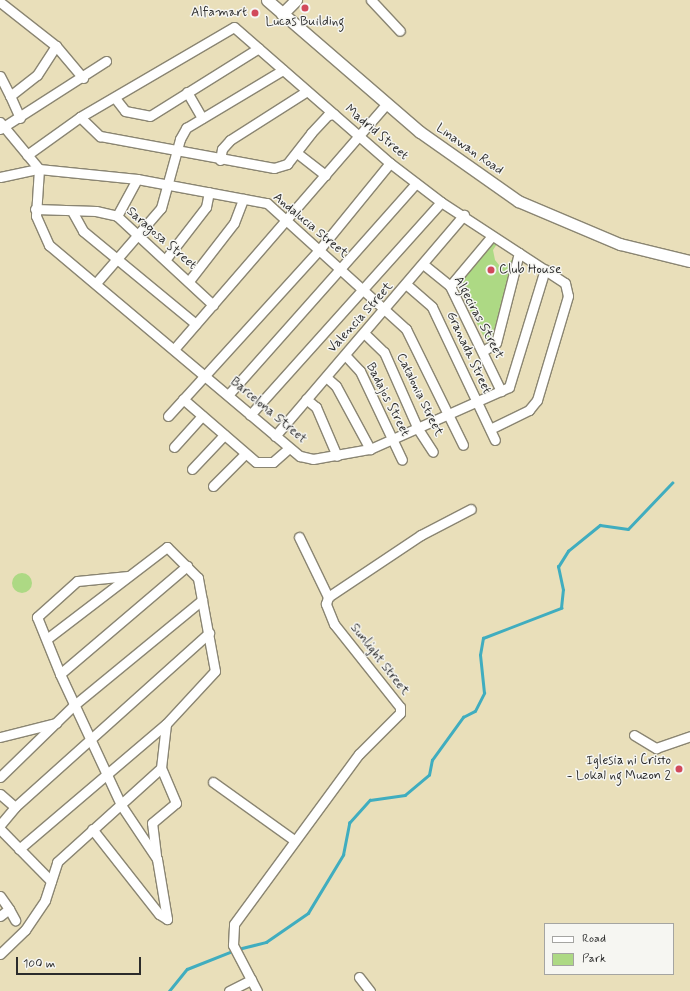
<!DOCTYPE html>
<html>
<head>
<meta charset="utf-8">
<style>
	body { margin:0 }
	#map { position:relative; width:690px; height:991px; overflow:hidden; background:#e9dfba; font-family:Mynerve,sans-serif }
	div>[style] { position:absolute }
	.green>* { inset:0; background:#add984 }
	.round { border-radius:50% }
	.stream>* { height:2.5px; margin:-1.25px; padding:0 1.25px; transform-origin:1.25px; border-radius:1.25px; background:#40adbf }
	.roads { filter:drop-shadow(1px 0 #8a8572) drop-shadow(-1px 0 #8a8572) drop-shadow(0 1px #8a8572) drop-shadow(0 -1px #8a8572) }
	.minor>* { height:9px; margin:-4.5px; padding:0 4.5px; transform-origin:4.5px; border-radius:4.5px; background:#fff }
	.tertiary>* { height:11px; margin:-5.5px; padding:0 5.5px; transform-origin:5.5px; border-radius:5.5px; background:#fff }
	.dots>* { width:11px; height:11px; translate:-50% -50%; box-sizing:border-box; border:2px solid #f6f6f2; border-radius:50% }
	span { translate:-50% -50%; white-space:nowrap; text-align:center; line-height:1.15; -webkit-text-stroke:3px #f6f6f2; paint-order:stroke }
	.poi-label { font-size:13px; color:#2b2b2b }
	.right { translate:-100% -50%; text-align:right }
	.left { translate:0 -50%; text-align:left }
	.street-label { font-size:13px; color:#2b2b2b }
	.legend { position:absolute; left:544px; top:923px; width:130px; height:52px; box-sizing:border-box; background:#f6f6f2; border:1px solid #a5a5a2; margin:0; padding:5px 7px; list-style:none; font-size:12px; color:#2b2b2b }
	.legend li { display:flex; align-items:center; gap:8px; height:20px }
	.legend b { width:20px; border:1px solid #a5a5a2 }
	.scale { position:absolute; left:16px; top:957px; width:125px; height:18px; box-sizing:border-box; border:2px solid #2b2b2b; border-top:0; padding-left:5px; font-size:12px; line-height:14px; white-space:nowrap; color:#2b2b2b; -webkit-text-stroke:3px #f6f6f2; paint-order:stroke }
</style>
</head>
<body>
<div id="map">
	<div class="green">
		<i style="clip-path:polygon(495px 234px,501px 238px,493px 250px,495px 260px,499px 265px,508px 264px,513px 258px,497px 336px,489px 347px,456px 283px)"></i>
		<i class="round" style="left:12px;top:573px;width:20px;height:20px"></i>
	</div>
	<div class="stream">
		<i style="left:238px;top:949px;width:29px;rotate:-14deg"></i>
		<i style="left:266px;top:942px;width:51px;rotate:-34.6deg"></i>
		<i style="left:308px;top:913px;width:68px;rotate:-58.9deg"></i>
		<i style="left:343px;top:855px;width:33px;rotate:-79deg"></i>
		<i style="left:349px;top:823px;width:31px;rotate:-48deg"></i>
		<i style="left:370px;top:800px;width:35px;rotate:-8deg"></i>
		<i style="left:405px;top:795px;width:31px;rotate:-40deg"></i>
		<i style="left:429px;top:775px;width:15px;rotate:-79deg"></i>
		<i style="left:432px;top:760px;width:53px;rotate:-54.2deg"></i>
		<i style="left:463px;top:717px;width:13px;rotate:-27deg"></i>
		<i style="left:475px;top:711px;width:20px;rotate:-63deg"></i>
		<i style="left:484px;top:693px;width:38px;rotate:-96deg"></i>
		<i style="left:480px;top:655px;width:17px;rotate:-80deg"></i>
		<i style="left:483px;top:638px;width:84px;rotate:-21deg"></i>
		<i style="left:561px;top:608px;width:18px;rotate:-84deg"></i>
		<i style="left:563px;top:590px;width:24px;rotate:-102deg"></i>
		<i style="left:558px;top:567px;width:19px;rotate:-58deg"></i>
		<i style="left:568px;top:551px;width:41px;rotate:-39.1deg"></i>
		<i style="left:600px;top:525px;width:28px;rotate:8deg"></i>
		<i style="left:628px;top:529px;width:64px;rotate:-46.3deg"></i>
		<i style="left:169px;top:991px;width:28px;rotate:-51deg"></i>
		<i style="left:187px;top:969px;width:46px;rotate:-21.6deg"></i>
	</div>
	<div class="roads">
		<div class="minor">
			<i style="left:371px;top:0;width:42px;rotate:46.9deg"></i>
			<i style="left:0;top:2px;width:71px;rotate:38.2deg"></i>
			<i style="left:56px;top:46px;width:42px;rotate:49.8deg"></i>
			<i style="left:0;top:76px;width:22px;rotate:63deg"></i>
			<i style="left:187px;top:92px;width:30px;rotate:60deg"></i>
			<i style="left:115px;top:98px;width:16px;rotate:52deg"></i>
			<i style="left:125px;top:111px;width:25px;rotate:11deg"></i>
			<i style="left:150px;top:116px;width:128px;rotate:-32deg"></i>
			<i style="left:80px;top:117px;width:28px;rotate:44deg"></i>
			<i style="left:100px;top:136px;width:177px;rotate:10.4deg"></i>
			<i style="left:274px;top:168px;width:14px;rotate:-17deg"></i>
			<i style="left:287px;top:164px;width:39px;rotate:-52deg"></i>
			<i style="left:311px;top:133px;width:25px;rotate:-47deg"></i>
			<i style="left:328px;top:115px;width:6px;rotate:-9deg"></i>
			<i style="left:20px;top:118px;width:24px;rotate:-114deg"></i>
			<i style="left:10px;top:96px;width:34px;rotate:-38deg"></i>
			<i style="left:37px;top:75px;width:35px;rotate:-57deg"></i>
			<i style="left:0;top:122px;width:61px;rotate:50.3deg"></i>
			<i style="left:39px;top:169px;width:47px;rotate:93.7deg"></i>
			<i style="left:36px;top:216px;width:32px;rotate:66deg"></i>
			<i style="left:49px;top:245px;width:328px;rotate:40.1deg"></i>
			<i style="left:300px;top:456px;width:13px;rotate:13deg"></i>
			<i style="left:313px;top:459px;width:58px;rotate:-10deg"></i>
			<i style="left:370px;top:449px;width:152px;rotate:-24deg"></i>
			<i style="left:509px;top:387px;width:123px;rotate:-73deg"></i>
			<i style="left:0;top:129px;width:126px;rotate:-32.7deg"></i>
			<i style="left:297px;top:153px;width:36px;rotate:38deg"></i>
			<i style="left:27px;top:155px;width:65px;rotate:-35.6deg"></i>
			<i style="left:80px;top:117px;width:178px;rotate:-30.3deg"></i>
			<i style="left:234px;top:27px;width:207px;rotate:41.1deg"></i>
			<i style="left:390px;top:163px;width:64px;rotate:37.4deg"></i>
			<i style="left:441px;top:202px;width:148px;rotate:33.2deg"></i>
			<i style="left:565px;top:283px;width:13px;rotate:77deg"></i>
			<i style="left:568px;top:296px;width:109px;rotate:106.6deg"></i>
			<i style="left:537px;top:400px;width:13px;rotate:129deg"></i>
			<i style="left:529px;top:410px;width:43px;rotate:154deg"></i>
			<i style="left:220px;top:160px;width:11px;rotate:-80deg"></i>
			<i style="left:222px;top:149px;width:12px;rotate:-48deg"></i>
			<i style="left:230px;top:140px;width:91px;rotate:-32.5deg"></i>
			<i style="left:0;top:177px;width:40px;rotate:-12deg"></i>
			<i style="left:39px;top:169px;width:99px;rotate:5.8deg"></i>
			<i style="left:137px;top:179px;width:132px;rotate:10.5deg"></i>
			<i style="left:267px;top:203px;width:188px;rotate:42.2deg"></i>
			<i style="left:406px;top:329px;width:129px;rotate:63.8deg"></i>
			<i style="left:35px;top:209px;width:61px;rotate:1.9deg"></i>
			<i style="left:96px;top:211px;width:22px;rotate:13deg"></i>
			<i style="left:117px;top:216px;width:131px;rotate:42.8deg"></i>
			<i style="left:72px;top:211px;width:23px;rotate:61deg"></i>
			<i style="left:83px;top:231px;width:146px;rotate:39.5deg"></i>
			<i style="left:117px;top:216px;width:42px;rotate:-61.6deg"></i>
			<i style="left:165px;top:260px;width:67px;rotate:-52.3deg"></i>
			<i style="left:206px;top:207px;width:15px;rotate:-79deg"></i>
			<i style="left:423px;top:264px;width:35px;rotate:39deg"></i>
			<i style="left:450px;top:286px;width:117px;rotate:64.1deg"></i>
			<i style="left:189px;top:281px;width:73px;rotate:-52.2deg"></i>
			<i style="left:234px;top:223px;width:26px;rotate:-69deg"></i>
			<i style="left:96px;top:283px;width:99px;rotate:-49.1deg"></i>
			<i style="left:161px;top:208px;width:72px;rotate:-74.6deg"></i>
			<i style="left:180px;top:139px;width:13px;rotate:-61deg"></i>
			<i style="left:186px;top:128px;width:113px;rotate:-30.9deg"></i>
			<i style="left:407px;top:285px;width:33px;rotate:41deg"></i>
			<i style="left:432px;top:307px;width:147px;rotate:64.7deg"></i>
			<i style="left:450px;top:286px;width:65px;rotate:-50deg"></i>
			<i style="left:364px;top:333px;width:28px;rotate:44deg"></i>
			<i style="left:384px;top:352px;width:84px;rotate:66.2deg"></i>
			<i style="left:418px;top:429px;width:27px;rotate:57deg"></i>
			<i style="left:175px;top:348px;width:323px;rotate:-49.1deg"></i>
			<i style="left:483px;top:351px;width:15px;rotate:-32deg"></i>
			<i style="left:496px;top:343px;width:93px;rotate:-75.7deg"></i>
			<i style="left:345px;top:355px;width:22px;rotate:47deg"></i>
			<i style="left:360px;top:371px;width:98px;rotate:64.7deg"></i>
			<i style="left:326px;top:377px;width:13px;rotate:42deg"></i>
			<i style="left:336px;top:386px;width:72px;rotate:61.6deg"></i>
			<i style="left:228px;top:395px;width:283px;rotate:-48.4deg"></i>
			<i style="left:183px;top:399px;width:96px;rotate:40.8deg"></i>
			<i style="left:256px;top:462px;width:17px"></i>
			<i style="left:273px;top:462px;width:21px;rotate:-41deg"></i>
			<i style="left:306px;top:399px;width:13px;rotate:39deg"></i>
			<i style="left:316px;top:407px;width:53px;rotate:66.8deg"></i>
			<i style="left:250px;top:415px;width:286px;rotate:-48.1deg"></i>
			<i style="left:168px;top:416px;width:224px;rotate:-47.7deg"></i>
			<i style="left:319px;top:250px;width:112px;rotate:-50.8deg"></i>
			<i style="left:275px;top:436px;width:291px;rotate:-49.5deg"></i>
			<i style="left:174px;top:447px;width:42px;rotate:-47.9deg"></i>
			<i style="left:192px;top:469px;width:47px;rotate:-46.7deg"></i>
			<i style="left:213px;top:486px;width:45px;rotate:-45deg"></i>
			<i style="left:299px;top:537px;width:67px;rotate:64.2deg"></i>
			<i style="left:128px;top:576px;width:51px;rotate:174.4deg"></i>
			<i style="left:77px;top:581px;width:54px;rotate:138deg"></i>
			<i style="left:37px;top:617px;width:61px;rotate:68deg"></i>
			<i style="left:60px;top:674px;width:167px;rotate:-40.4deg"></i>
			<i style="left:60px;top:674px;width:145px;rotate:65deg"></i>
			<i style="left:121px;top:805px;width:65px;rotate:56.3deg"></i>
			<i style="left:157px;top:859px;width:61px;rotate:80.5deg"></i>
			<i style="left:167px;top:919px;width:9px;rotate:-148deg"></i>
			<i style="left:159px;top:914px;width:108px;rotate:-128.2deg"></i>
			<i style="left:634px;top:735px;width:26px;rotate:31deg"></i>
			<i style="left:656px;top:748px;width:36px;rotate:-19deg"></i>
			<i style="left:0;top:737px;width:58px;rotate:-14deg"></i>
			<i style="left:0;top:777px;width:102px;rotate:-44.2deg"></i>
			<i style="left:73px;top:706px;width:167px;rotate:-39.4deg"></i>
			<i style="left:213px;top:782px;width:100px;rotate:35.6deg"></i>
			<i style="left:0;top:794px;width:20px;rotate:41deg"></i>
			<i style="left:0;top:825px;width:23px;rotate:-50deg"></i>
			<i style="left:15px;top:807px;width:261px;rotate:-41.9deg"></i>
			<i style="left:0;top:829px;width:73px;rotate:45.6deg"></i>
			<i style="left:19px;top:849px;width:193px;rotate:-40.4deg"></i>
			<i style="left:166px;top:724px;width:72px;rotate:-47.2deg"></i>
			<i style="left:215px;top:671px;width:95px;rotate:-100.4deg"></i>
			<i style="left:198px;top:578px;width:44px;rotate:-135deg"></i>
			<i style="left:167px;top:547px;width:150px;rotate:142.6deg"></i>
			<i style="left:156px;top:855px;width:32px;rotate:-97deg"></i>
			<i style="left:152px;top:823px;width:31px;rotate:-40deg"></i>
			<i style="left:176px;top:803px;width:38px;rotate:-113deg"></i>
			<i style="left:0;top:896px;width:16px;rotate:55deg"></i>
			<i style="left:0;top:916px;width:11px;rotate:-38deg"></i>
			<i style="left:9px;top:909px;width:13px;rotate:61deg"></i>
			<i style="left:0;top:954px;width:35px;rotate:-44deg"></i>
			<i style="left:25px;top:930px;width:36px;rotate:-56deg"></i>
			<i style="left:45px;top:900px;width:40px;rotate:-72deg"></i>
			<i style="left:57px;top:862px;width:140px;rotate:-42.1deg"></i>
			<i style="left:161px;top:768px;width:44px;rotate:-83.5deg"></i>
			<i style="left:359px;top:977px;width:18px;rotate:52deg"></i>
			<i style="left:229px;top:991px;width:25px;rotate:-27deg"></i>
			<i style="left:257px;top:991px;width:52px;rotate:-117.6deg"></i>
			<i style="left:233px;top:945px;width:21px;rotate:-87deg"></i>
			<i style="left:234px;top:924px;width:211px;rotate:-53.7deg"></i>
			<i style="left:359px;top:754px;width:58px;rotate:-45deg"></i>
			<i style="left:400px;top:713px;width:6px;rotate:-90deg"></i>
			<i style="left:400px;top:707px;width:106px;rotate:-128.5deg"></i>
			<i style="left:334px;top:624px;width:22px;rotate:-112deg"></i>
			<i style="left:326px;top:604px;width:7px;rotate:-74deg"></i>
			<i style="left:328px;top:597px;width:112px;rotate:-33.7deg"></i>
			<i style="left:421px;top:535px;width:56px;rotate:-27.5deg"></i>
		</div>
		<div class="tertiary">
			<i style="left:267px;top:0;width:202px;rotate:40.8deg"></i>
			<i style="left:420px;top:132px;width:120px;rotate:35.1deg"></i>
			<i style="left:518px;top:201px;width:111px;rotate:22.9deg"></i>
			<i style="left:620px;top:244px;width:72px;rotate:13.7deg"></i>
			<i style="left:282px;top:14px;width:20px;rotate:-45deg"></i>
		</div>
	</div>
	<div class="dots">
		<i style="left:305px;top:8px;background:#d1495b"></i>
		<i style="left:255px;top:13px;background:#d1495b"></i>
		<i style="left:491px;top:270px;background:#d1495b"></i>
		<i style="left:679px;top:769px;background:#d1495b"></i>
	</div>
	<div class="poi-label">
		<span class="right" style="left:247px;top:13px">Alfamart</span>
		<span style="left:305px;top:22px">Lucas Building</span>
		<span class="left" style="left:499px;top:270px">Club House</span>
		<span class="right" style="left:671px;top:769px">Iglesia ni Cristo<br>- Lokal ng Muzon 2</span>
	</div>
	<div class="street-label">
		<span style="left:376px;top:133px;rotate:40deg">Madrid Street</span>
		<span style="left:469px;top:150px;rotate:35deg">Linawan Road</span>
		<span style="left:310px;top:226px;rotate:40deg">Andalucia Street</span>
		<span style="left:161px;top:239px;rotate:41deg">Saragosa Street</span>
		<span style="left:361px;top:318px;rotate:-48deg">Valencia Street</span>
		<span style="left:478px;top:318px;rotate:62deg">Algeciras Street</span>
		<span style="left:468px;top:353px;rotate:65deg">Granada Street</span>
		<span style="left:419px;top:395px;rotate:64deg">Catalonia Street</span>
		<span style="left:387px;top:400px;rotate:63deg">Badajos Street</span>
		<span style="left:268px;top:411px;rotate:40deg">Barcelona Street</span>
		<span style="left:379px;top:660px;rotate:52deg">Sunlight Street</span>
	</div>
	<ul class="legend">
	<li><b style="height:5px;background:#fff"></b>Road</li>
	<li><b style="height:11px;background:#add984"></b>Park</li>
	</ul>
	<div class="scale">100 m</div>
</div>
</body>
</html>
